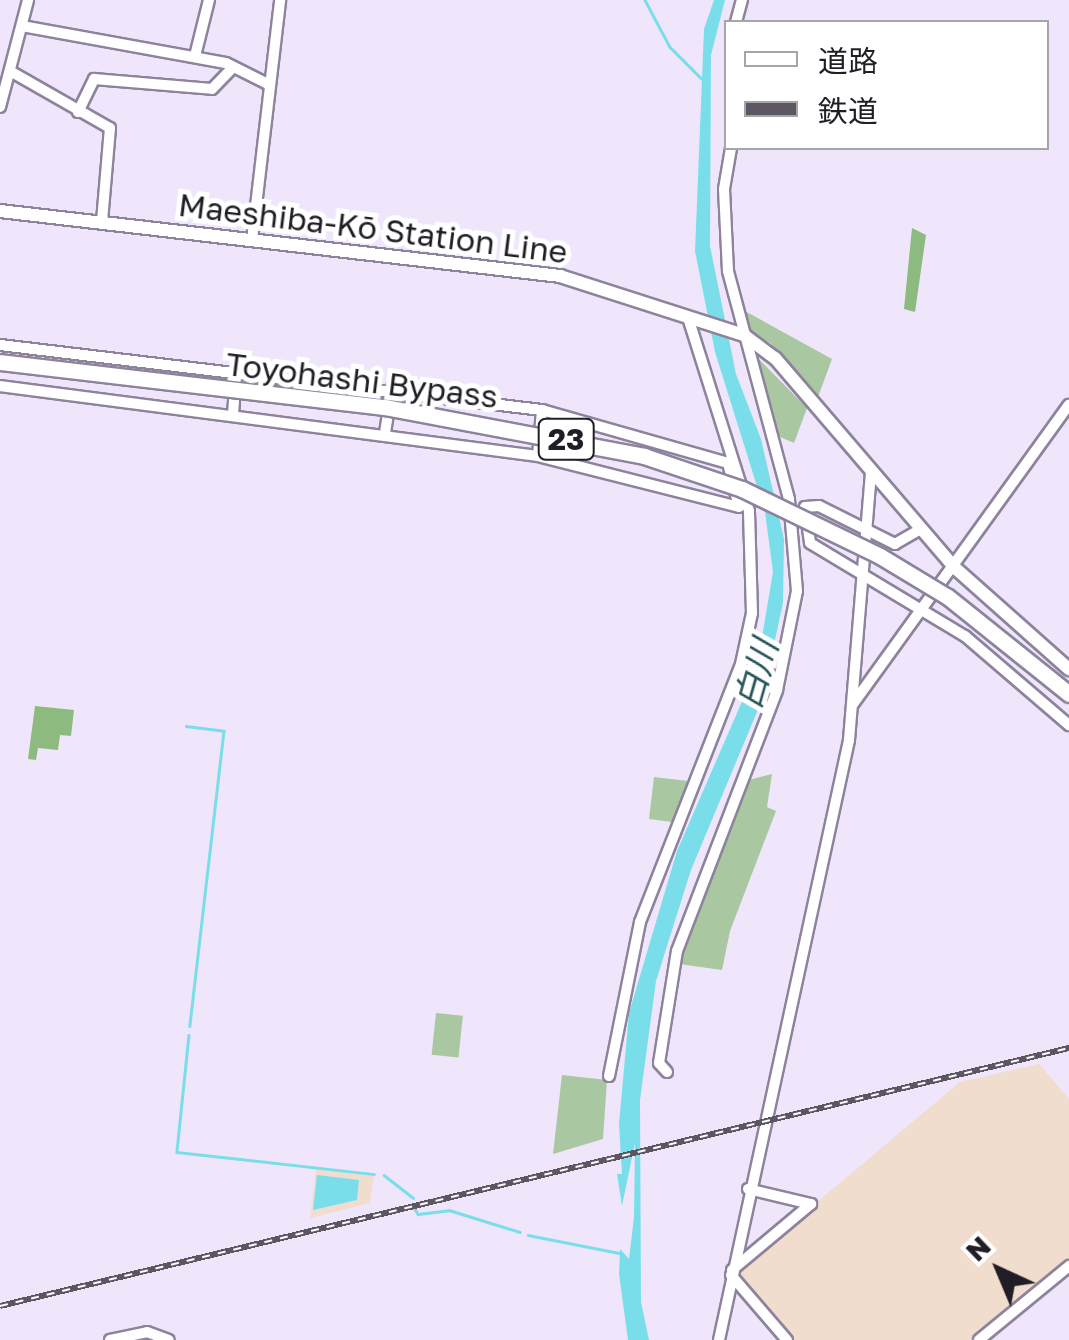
<!DOCTYPE html>
<html>
<head>
<meta charset="utf-8">
<style>
	body { margin:0 }
	#map { position:relative; width:1069px; height:1340px; overflow:hidden; background:#efe6fc; font-family:"Golos Text","Noto Sans JP",sans-serif }
	div>[style] { position:absolute }
	.industrial>* { inset:0; background:#f0ddcd }
	.green>* { inset:0; background:#a9c7a1; transform-origin:0 0 }
	.forest>* { inset:0; background:#8cba7f }
	.water>* { inset:0; background:#7adeea }
	.stream>* { height:2.5px; margin:-1.25px; padding:0 1.25px; transform-origin:1.25px; border-radius:1.25px; background:#7adeea }
	.roads { filter:drop-shadow(2px 0 #8d839c) drop-shadow(-2px 0 #8d839c) drop-shadow(0 2px #8d839c) drop-shadow(0 -2px #8d839c) }
	.minor>* { height:10px; margin:-5px; padding:0 5px; transform-origin:5px; border-radius:5px; background:#fff }
	.major>* { height:12px; margin:-6px; padding:0 6px; transform-origin:6px; border-radius:6px; background:#fff }
	.rail>* { height:6px; margin-top:-3px; transform-origin:0; background:repeating-linear-gradient(90deg,#fff 0 8px,#5b5662 0 16px); box-sizing:border-box; border-block:2px solid #5b5662 }
	.bridges { filter:drop-shadow(2px 0 #8d839c) drop-shadow(-2px 0 #8d839c) drop-shadow(0 2px #8d839c) drop-shadow(0 -2px #8d839c) }
	.highway-bridge>* { height:15px; margin:-7.5px; padding:0 7.5px; transform-origin:7.5px; border-radius:7.5px; background:#fff }
	span { translate:-50% -50%; white-space:nowrap; text-align:center; line-height:1.15; -webkit-text-stroke:10px #fff; paint-order:stroke }
	.shield-label span { padding:2px 8px; background:#fff; border:2px solid; border-radius:8px; -webkit-text-stroke-width:0 }
	.shield-label { font-size:30px; color:#211d26; font-weight:700 }
	.street-label { font-size:32px; color:#211d26 }
	.water-label { font-size:35px; color:#265459; font-style:italic }
	.legend { position:absolute; left:724px; top:20px; width:325px; height:130px; box-sizing:border-box; background:#fff; border:2px solid #a6a5a8; margin:0; padding:12px 18px; list-style:none; font-size:30px; color:#211d26 }
	.legend li { display:flex; align-items:center; gap:20px; height:50px }
	.legend b { width:50px; border:2px solid #a6a5a8 }
	.north { position:absolute; left:949px; top:1220px; width:100px; height:100px; -webkit-text-stroke:8px #fff; paint-order:stroke; rotate:316deg; font-size:28px; font-weight:700; line-height:40px; text-align:center; color:#211d26 }
	.north::after { content:''; display:block; margin:auto; width:35px; height:45px; background:#211d26; clip-path:polygon(50% 0,100% 100%,50% 72%,0 100%) }
</style>
</head>
<body>
<div id="map">
	<div class="industrial">
		<i style="clip-path:polygon(1039px 1064px,1069px 1099px,1069px 1260px,969px 1340px,792px 1340px,735px 1271px,960px 1082px)"></i>
		<i style="clip-path:polygon(316px 1169px,374px 1176px,370px 1203px,310px 1218px)"></i>
	</div>
	<div class="green">
		<i style="clip-path:polygon(743px 310px,832px 359px,818px 397px,770px 343px,745px 330px)"></i>
		<i style="clip-path:polygon(748px 348px,807px 408px,794px 443px,780px 437px)"></i>
		<i style="clip-path:polygon(772px 774px,767px 807px,776px 811px,730px 931px,722px 970px,679px 964px,745px 781px)"></i>
		<i style="clip-path:polygon(654px 777px,688px 781px,672px 822px,649px 819px)"></i>
		<i style="left:436px;top:1013px;width:27px;height:42px;rotate:6deg"></i>
		<i style="clip-path:polygon(562px 1075px,607px 1080px,603px 1139px,553px 1154px)"></i>
	</div>
	<div class="forest">
		<i style="clip-path:polygon(912px 228px,926px 235px,915px 312px,904px 309px)"></i>
		<i style="clip-path:polygon(35px 706px,74px 710px,71px 736px,60px 735px,58px 750px,38px 748px,36px 760px,28px 759px)"></i>
	</div>
	<div class="water">
		<i style="clip-path:polygon(714px 0,725px 0,711px 55px,710px 246px,736px 374px,761px 439px,784px 539px,783px 603px,762px 700px,691px 870px,656px 981px,640px 1100px,641px 1302px,649px 1340px,628px 1340px,619px 1274px,620px 1249px,629px 1259px,634px 1217px,635px 1143px,622px 1206px,617px 1174px,622px 1174px,619px 1124px,629px 1013px,677px 851px,757px 667px,773px 572px,765px 512px,715px 352px,695px 251px,704px 29px)"></i>
		<i style="clip-path:polygon(317px 1175px,359px 1180px,357px 1200px,313px 1210px)"></i>
	</div>
	<div class="stream">
		<i style="left:645px;top:0;width:53px;rotate:62deg"></i>
		<i style="left:670px;top:47px;width:44px;rotate:45deg"></i>
		<i style="left:186px;top:726px;width:38px;rotate:7deg"></i>
		<i style="left:224px;top:731px;width:297px;rotate:96.6deg"></i>
		<i style="left:189px;top:1035px;width:118px;rotate:95.9deg"></i>
		<i style="left:177px;top:1152px;width:198px;rotate:6.4deg"></i>
		<i style="left:384px;top:1175px;width:37px;rotate:38deg"></i>
		<i style="left:415px;top:1209px;width:6px;rotate:59deg"></i>
		<i style="left:418px;top:1214px;width:31px;rotate:-7deg"></i>
		<i style="left:449px;top:1210px;width:74px;rotate:17.2deg"></i>
		<i style="left:528px;top:1235px;width:94px;rotate:11.1deg"></i>
	</div>
	<div class="roads">
		<div class="minor">
			<i style="left:736px;top:22px;width:23px;rotate:-75deg"></i>
			<i style="left:22px;top:26px;width:207px;rotate:10.3deg"></i>
			<i style="left:226px;top:63px;width:49px;rotate:26.6deg"></i>
			<i style="left:195px;top:56px;width:58px;rotate:-76deg"></i>
			<i style="left:10px;top:71px;width:115px;rotate:29.7deg"></i>
			<i style="left:110px;top:128px;width:94px;rotate:94.9deg"></i>
			<i style="left:0;top:107px;width:111px;rotate:-75.3deg"></i>
			<i style="left:78px;top:112px;width:37px;rotate:-64deg"></i>
			<i style="left:94px;top:79px;width:118px;rotate:4.8deg"></i>
			<i style="left:212px;top:89px;width:30px;rotate:-46deg"></i>
			<i style="left:252px;top:240px;width:242px;rotate:-83.3deg"></i>
			<i style="left:0;top:345px;width:546px;rotate:6.84deg"></i>
			<i style="left:542px;top:410px;width:193px;rotate:15.9deg"></i>
			<i style="left:728px;top:463px;width:45px;rotate:76deg"></i>
			<i style="left:739px;top:507px;width:207px;rotate:-165.8deg"></i>
			<i style="left:538px;top:456px;width:543px;rotate:-172.59deg"></i>
			<i style="left:233px;top:415px;width:44px;rotate:-86.1deg"></i>
			<i style="left:385px;top:433px;width:46px;rotate:-81.2deg"></i>
			<i style="left:538px;top:456px;width:46px;rotate:-85deg"></i>
			<i style="left:919px;top:530px;width:28px;rotate:150deg"></i>
			<i style="left:895px;top:544px;width:85px;rotate:-153.4deg"></i>
			<i style="left:819px;top:506px;width:14px;rotate:176deg"></i>
			<i style="left:805px;top:507px;width:36px;rotate:82deg"></i>
			<i style="left:810px;top:543px;width:181px;rotate:31deg"></i>
			<i style="left:965px;top:636px;width:137px;rotate:40.6deg"></i>
			<i style="left:853px;top:704px;width:369px;rotate:-54.2deg"></i>
			<i style="left:667px;top:1072px;width:12px;rotate:-132deg"></i>
			<i style="left:659px;top:1063px;width:113px;rotate:-80.9deg"></i>
			<i style="left:677px;top:951px;width:280px;rotate:-69deg"></i>
			<i style="left:777px;top:690px;width:101px;rotate:-78.6deg"></i>
			<i style="left:797px;top:591px;width:92px;rotate:-95deg"></i>
			<i style="left:789px;top:499px;width:236px;rotate:-105deg"></i>
			<i style="left:728px;top:271px;width:82px;rotate:-92.8deg"></i>
			<i style="left:724px;top:189px;width:42px;rotate:-80.3deg"></i>
			<i style="left:609px;top:1076px;width:157px;rotate:-78.6deg"></i>
			<i style="left:640px;top:922px;width:277px;rotate:-68.6deg"></i>
			<i style="left:741px;top:664px;width:52px;rotate:-77.8deg"></i>
			<i style="left:752px;top:613px;width:102px;rotate:-91.7deg"></i>
			<i style="left:749px;top:511px;width:202px;rotate:-107.5deg"></i>
			<i style="left:748px;top:1189px;width:65px;rotate:13.4deg"></i>
			<i style="left:732px;top:1270px;width:103px;rotate:-39.9deg"></i>
			<i style="left:731px;top:1275px;width:86px;rotate:49.3deg"></i>
			<i style="left:110px;top:1340px;width:38px;rotate:-12deg"></i>
			<i style="left:147px;top:1332px;width:23px;rotate:20deg"></i>
			<i style="left:719px;top:1340px;width:614px;rotate:-77.77deg"></i>
			<i style="left:849px;top:740px;width:268px;rotate:-85.3deg"></i>
			<i style="left:979px;top:1340px;width:117px;rotate:-39.4deg"></i>
		</div>
		<div class="major">
			<i style="left:0;top:211px;width:564px;rotate:6.62deg"></i>
			<i style="left:560px;top:276px;width:193px;rotate:17.8deg"></i>
			<i style="left:744px;top:335px;width:39px;rotate:37deg"></i>
			<i style="left:775px;top:358px;width:275px;rotate:49.4deg"></i>
			<i style="left:954px;top:567px;width:154px;rotate:41.6deg"></i>
		</div>
	</div>
	<div class="rail">
		<i style="left:0;top:1306px;width:1100px;rotate:-13.57deg"></i>
	</div>
	<div class="bridges">
		<div class="highway-bridge">
			<i style="left:0;top:362px;width:388px;rotate:6.7deg"></i>
			<i style="left:385px;top:407px;width:264px;rotate:10.7deg"></i>
			<i style="left:644px;top:456px;width:103px;rotate:18.6deg"></i>
			<i style="left:742px;top:489px;width:153px;rotate:25.9deg"></i>
			<i style="left:880px;top:556px;width:79px;rotate:31.1deg"></i>
			<i style="left:948px;top:597px;width:155px;rotate:38.7deg"></i>
		</div>
	</div>
	<div class="shield-label">
		<span style="left:566px;top:439px">23</span>
	</div>
	<div class="street-label">
		<span style="left:373px;top:228px;rotate:7deg">Maeshiba-Kō Station Line</span>
		<span style="left:362px;top:380px;rotate:7deg">Toyohashi Bypass</span>
	</div>
	<div class="water-label">
		<span style="left:756px;top:674px;rotate:-74deg">白川</span>
	</div>
	<ul class="legend">
	<li><b style="height:12px;background:#fff"></b>道路</li>
	<li><b style="height:12px;background:#5b5662"></b>鉄道</li>
	</ul>
	<div class="north">N</div>
</div>
</body>
</html>
